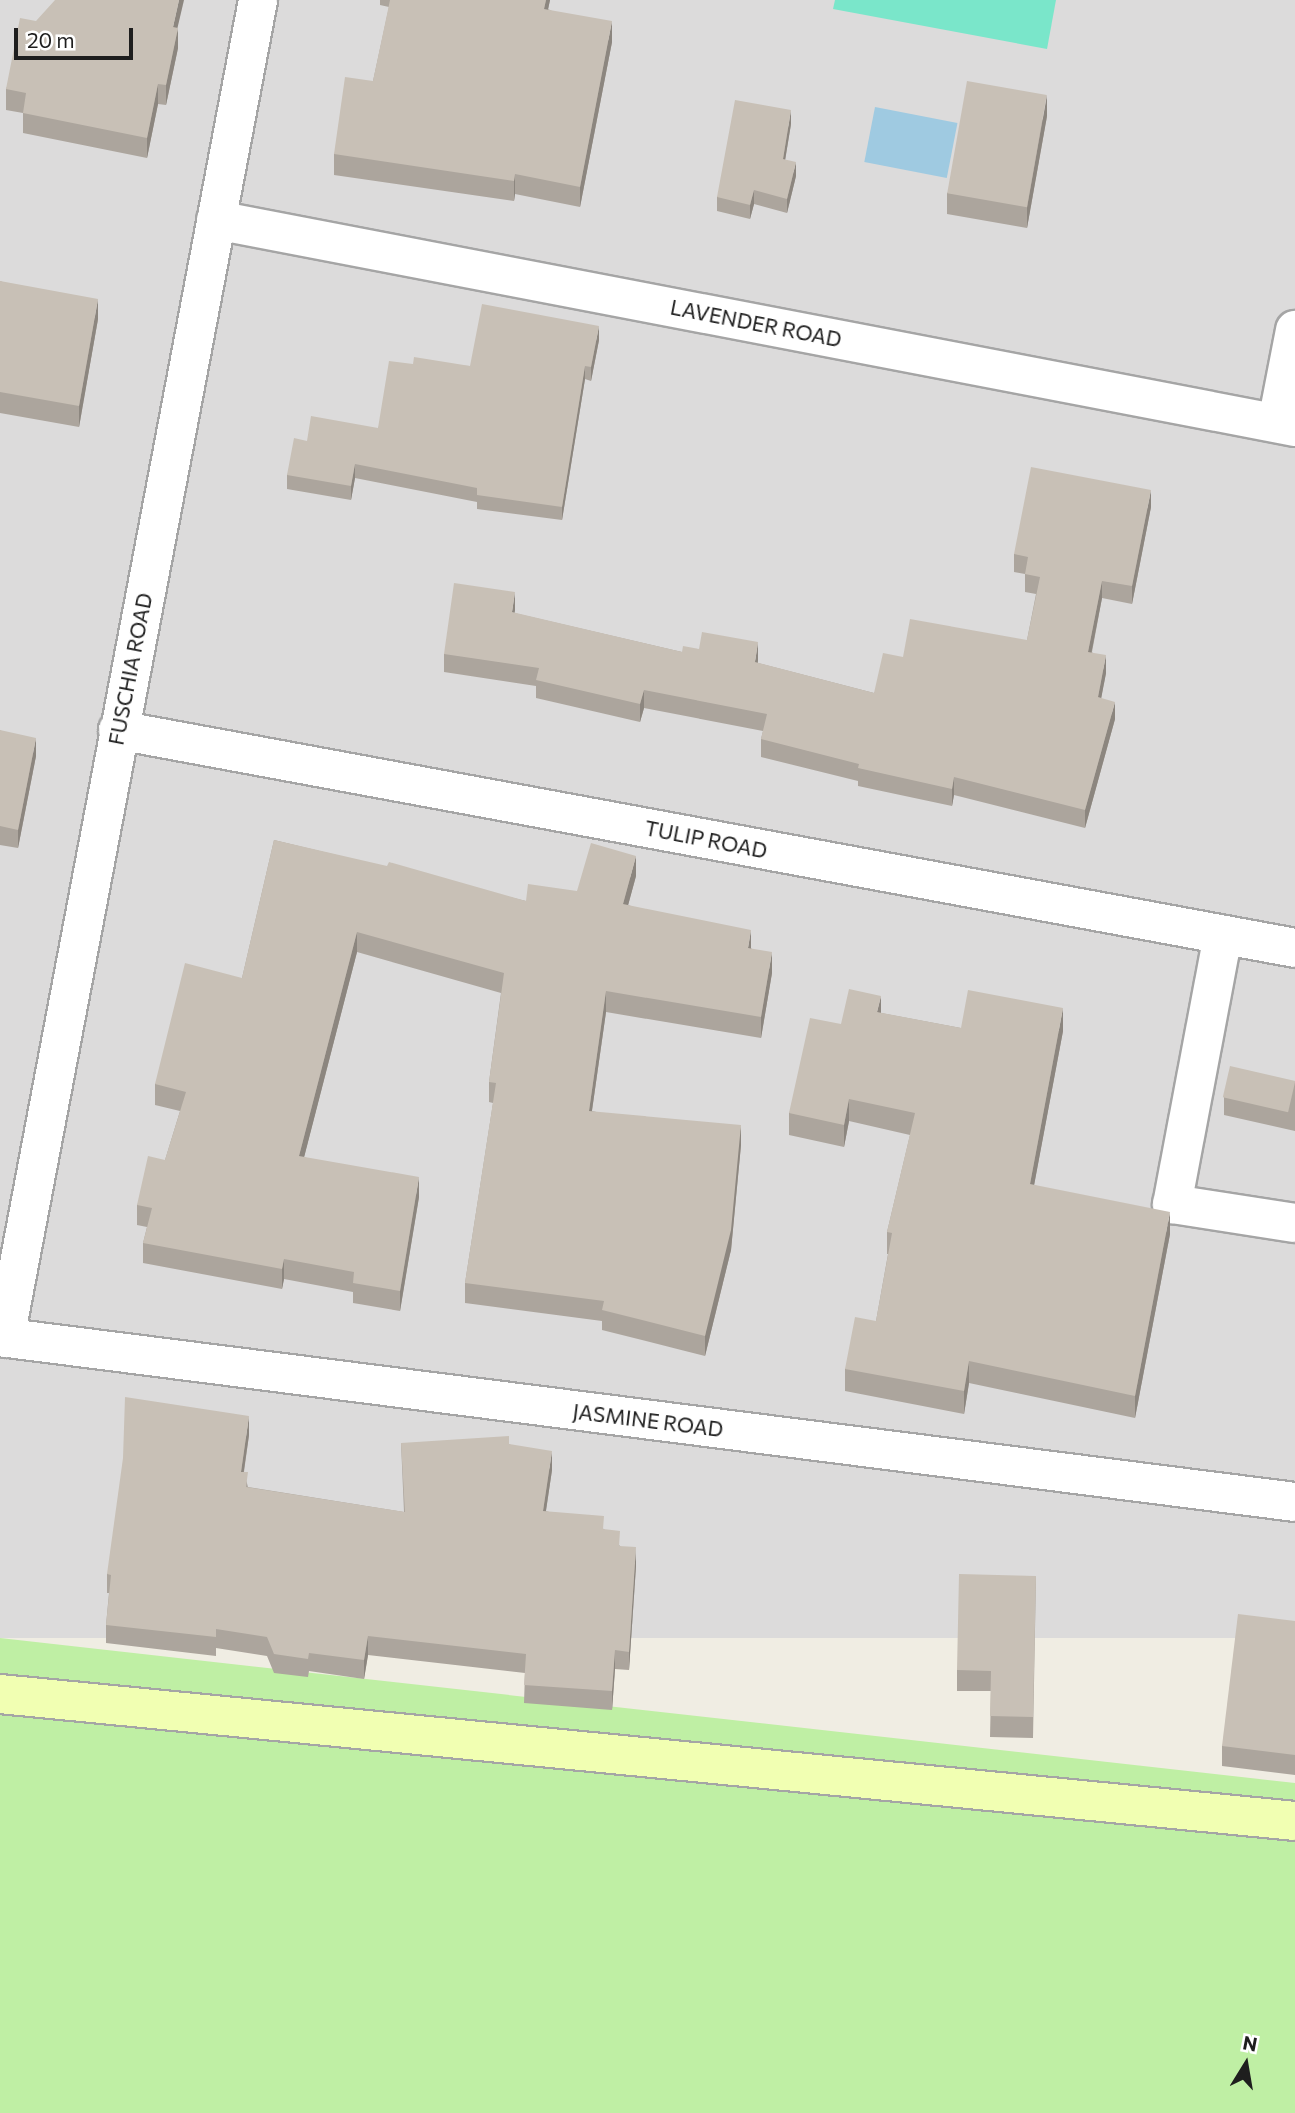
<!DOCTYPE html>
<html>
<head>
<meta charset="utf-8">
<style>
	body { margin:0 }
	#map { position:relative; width:1295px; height:2113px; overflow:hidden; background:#f0ede3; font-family:Commissioner,sans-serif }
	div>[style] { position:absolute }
	.residential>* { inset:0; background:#dcdbdb; transform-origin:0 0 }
	.grass>* { inset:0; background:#bfefa4 }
	.pitch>* { inset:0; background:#7ae6ca }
	.water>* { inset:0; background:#9fcae1; transform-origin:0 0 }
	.roads { filter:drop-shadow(2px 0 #a5a5a5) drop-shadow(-2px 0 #a5a5a5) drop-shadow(0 2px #a5a5a5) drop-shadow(0 -2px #a5a5a5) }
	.street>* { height:38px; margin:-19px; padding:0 19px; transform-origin:19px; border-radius:19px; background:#fff }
	.secondary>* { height:38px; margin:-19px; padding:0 19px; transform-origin:19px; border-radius:19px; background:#f1ffb2 }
	.wall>* { inset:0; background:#aca59d }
	.shaded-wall>* { inset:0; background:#8c867f }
	.building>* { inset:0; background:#c8c0b6; transform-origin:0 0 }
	span { translate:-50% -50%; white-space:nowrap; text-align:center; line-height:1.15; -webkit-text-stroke:6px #fff; paint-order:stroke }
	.street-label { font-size:21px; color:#1e1e1e }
	.north { position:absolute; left:1211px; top:2029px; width:70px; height:70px; -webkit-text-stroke:5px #fff; paint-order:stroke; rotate:11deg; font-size:19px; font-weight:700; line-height:28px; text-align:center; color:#1e1e1e }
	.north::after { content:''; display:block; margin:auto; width:24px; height:32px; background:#1e1e1e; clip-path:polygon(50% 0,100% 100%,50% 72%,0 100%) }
	.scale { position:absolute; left:14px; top:28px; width:119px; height:32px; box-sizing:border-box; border:4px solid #1e1e1e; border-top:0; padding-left:9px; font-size:21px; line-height:24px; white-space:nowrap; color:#1e1e1e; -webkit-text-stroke:5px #fff; paint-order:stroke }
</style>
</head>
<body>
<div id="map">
	<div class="residential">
		<i style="left:0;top:0;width:1295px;height:1638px"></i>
	</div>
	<div class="grass">
		<i style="clip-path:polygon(0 1638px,1295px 1783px,1295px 2113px,0 2113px)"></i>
	</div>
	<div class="pitch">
		<i style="clip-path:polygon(835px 0,1056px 0,1047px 49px,833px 9px)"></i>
	</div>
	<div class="water">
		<i style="left:875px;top:107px;width:84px;height:56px;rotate:11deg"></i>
	</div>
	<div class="roads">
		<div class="street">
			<i style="left:216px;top:220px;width:1099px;rotate:10.86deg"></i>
			<i style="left:1277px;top:423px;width:95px;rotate:-79deg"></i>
			<i style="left:118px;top:730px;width:1197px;rotate:10.49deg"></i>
			<i style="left:1223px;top:935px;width:274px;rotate:100.7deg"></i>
			<i style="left:1172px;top:1204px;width:124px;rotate:8.8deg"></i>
			<i style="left:0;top:1337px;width:1305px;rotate:7.26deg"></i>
			<i style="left:5px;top:1338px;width:1362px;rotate:-79.29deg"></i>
		</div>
		<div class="secondary">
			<i style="left:0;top:1694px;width:1301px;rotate:5.6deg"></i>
		</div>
	</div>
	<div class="wall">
		<i style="clip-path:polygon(380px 0,550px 0,548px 9px,612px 42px,580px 207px,515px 194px,514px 201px,334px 175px,334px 154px,373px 81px,389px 7px,380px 5px)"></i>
		<i style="clip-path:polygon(36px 21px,177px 28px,178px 48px,166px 105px,158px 104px,147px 158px,23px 133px,23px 113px,6px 110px,6px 89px)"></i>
		<i style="clip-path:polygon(1047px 116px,1027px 228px,947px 214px,947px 193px)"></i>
		<i style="clip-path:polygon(791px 124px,785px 160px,796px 176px,787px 213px,754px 204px,750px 219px,717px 211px,717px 197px)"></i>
		<i style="clip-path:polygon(0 281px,98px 319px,79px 427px,0 413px)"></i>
		<i style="clip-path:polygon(599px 340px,591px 381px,585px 379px,562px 520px,477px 509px,477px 502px,355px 478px,351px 500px,287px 489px,287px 475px,307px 441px,378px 428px,413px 364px,470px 366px)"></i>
		<i style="clip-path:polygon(1151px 507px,1132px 604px,1102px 598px,1092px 652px,1106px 673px,1101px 698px,1115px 719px,1085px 828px,954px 795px,952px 806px,858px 786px,858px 781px,761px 757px,761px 739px,763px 731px,644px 708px,640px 722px,536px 698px,536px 686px,444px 672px,444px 654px,515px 610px,514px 613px,682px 652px,758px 660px,758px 663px,874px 693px,903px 657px,1027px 640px,1036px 594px,1025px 592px,1025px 574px,1014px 572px,1014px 554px)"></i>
		<i style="clip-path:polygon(0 730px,36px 756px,18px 848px,0 845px)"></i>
		<i style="clip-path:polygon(274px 840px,526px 901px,577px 891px,636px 876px,628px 905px,751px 948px,772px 973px,761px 1038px,606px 1012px,592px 1111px,741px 1145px,731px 1250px,705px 1356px,602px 1330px,602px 1321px,465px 1303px,465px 1283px,493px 1103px,489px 1102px,489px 1082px,501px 993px,357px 952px,304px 1157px,419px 1197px,400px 1311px,353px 1303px,353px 1292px,284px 1279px,282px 1289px,143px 1263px,143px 1243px,147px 1227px,137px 1225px,137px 1205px,165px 1160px,180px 1111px,155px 1105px,155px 1084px,242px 978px)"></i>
		<i style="clip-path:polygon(881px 1013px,961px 1028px,1063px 1031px,1034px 1185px,1170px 1234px,1135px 1418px,969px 1383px,964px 1414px,845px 1391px,845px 1369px,876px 1321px,888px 1254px,887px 1254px,887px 1232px,910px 1135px,849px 1121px,844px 1147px,789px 1135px,789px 1113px,841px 1024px)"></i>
		<i style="clip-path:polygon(1295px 1081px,1295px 1131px,1224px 1115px,1224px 1097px)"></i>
		<i style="clip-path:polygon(249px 1435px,244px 1472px,248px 1487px,404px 1512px,401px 1443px,509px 1444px,552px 1470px,546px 1511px,604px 1529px,620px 1546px,636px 1566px,629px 1670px,615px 1669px,612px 1710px,524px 1703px,525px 1673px,368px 1655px,364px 1679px,309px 1671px,308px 1677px,274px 1673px,267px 1656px,216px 1648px,216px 1656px,106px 1643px,106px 1625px,109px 1593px,107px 1593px,107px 1574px)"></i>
		<i style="clip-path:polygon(1036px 1576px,1033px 1738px,990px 1737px,991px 1691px,957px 1691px,957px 1670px)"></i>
		<i style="clip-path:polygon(1295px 1621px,1295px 1775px,1222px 1766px,1222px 1746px)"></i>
	</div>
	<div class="shaded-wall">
		<i style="clip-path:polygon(179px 0,184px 0,173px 47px,173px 27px)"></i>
		<i style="clip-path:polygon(546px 0,550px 0,544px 29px,544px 9px)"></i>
		<i style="clip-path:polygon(612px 21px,612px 42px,580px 207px,580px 187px)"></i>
		<i style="clip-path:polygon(178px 28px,178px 48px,166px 105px,166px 85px)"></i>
		<i style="clip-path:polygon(158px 84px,158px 104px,147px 158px,147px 138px)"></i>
		<i style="clip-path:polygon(1047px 95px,1047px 116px,1027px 228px,1027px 208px)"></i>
		<i style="clip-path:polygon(791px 110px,791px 124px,783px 173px,783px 159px)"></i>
		<i style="clip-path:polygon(796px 162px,796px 176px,787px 213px,787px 199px)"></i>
		<i style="clip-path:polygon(515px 174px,515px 194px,514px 201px,514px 181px)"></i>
		<i style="clip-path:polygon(754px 190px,754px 204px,750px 219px,750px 205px)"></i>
		<i style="clip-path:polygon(98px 299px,98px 319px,79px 427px,79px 406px)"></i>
		<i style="clip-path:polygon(599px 326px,599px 340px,591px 381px,591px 367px)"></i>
		<i style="clip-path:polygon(585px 366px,585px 379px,562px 520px,562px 507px)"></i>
		<i style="clip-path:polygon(355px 464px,355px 478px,351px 500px,351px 486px)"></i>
		<i style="clip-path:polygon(1151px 490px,1151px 507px,1132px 604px,1132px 586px)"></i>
		<i style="clip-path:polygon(1102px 581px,1102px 598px,1088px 670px,1088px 652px)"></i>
		<i style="clip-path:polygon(515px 592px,515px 610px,512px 630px,512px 612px)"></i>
		<i style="clip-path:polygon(758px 642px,758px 660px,755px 680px,755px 662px)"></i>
		<i style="clip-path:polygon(1106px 655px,1106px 673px,1098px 715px,1098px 697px)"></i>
		<i style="clip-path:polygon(644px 690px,644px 708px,640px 722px,640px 704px)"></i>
		<i style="clip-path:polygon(1115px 702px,1115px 719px,1085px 828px,1085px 810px)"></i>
		<i style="clip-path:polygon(36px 738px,36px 756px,18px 848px,18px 830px)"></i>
		<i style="clip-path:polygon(954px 777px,954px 795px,952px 806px,952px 789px)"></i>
		<i style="clip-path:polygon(636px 856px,636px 876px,623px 924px,623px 904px)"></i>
		<i style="clip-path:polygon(751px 930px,751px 950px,748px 948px)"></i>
		<i style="clip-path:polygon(357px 932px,357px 952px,299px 1177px,299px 1156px)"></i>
		<i style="clip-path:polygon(772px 952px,772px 973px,761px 1038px,761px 1017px)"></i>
		<i style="clip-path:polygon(606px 991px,606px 1012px,589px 1131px,589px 1111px)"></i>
		<i style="clip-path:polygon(881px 996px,881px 1018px,877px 1012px)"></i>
		<i style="clip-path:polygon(1063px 1008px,1063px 1031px,1030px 1207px,1030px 1184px)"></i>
		<i style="clip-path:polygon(849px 1099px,849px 1121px,844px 1147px,844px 1125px)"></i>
		<i style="clip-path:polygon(741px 1125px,741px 1145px,731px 1250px,705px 1356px,705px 1336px)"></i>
		<i style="clip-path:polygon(419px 1177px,419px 1197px,400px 1311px,400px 1291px)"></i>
		<i style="clip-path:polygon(1170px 1212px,1170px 1234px,1135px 1418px,1135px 1396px)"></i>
		<i style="clip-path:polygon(284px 1259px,284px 1279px,282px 1289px,282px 1269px)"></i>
		<i style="clip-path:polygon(969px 1361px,969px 1383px,964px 1414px,964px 1391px)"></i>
		<i style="clip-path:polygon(249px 1416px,249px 1435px,241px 1490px,241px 1472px)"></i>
		<i style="clip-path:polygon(552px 1451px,552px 1470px,543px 1530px,543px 1511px)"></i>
		<i style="clip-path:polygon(636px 1547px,636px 1566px,629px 1670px,629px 1652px)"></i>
		<i style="clip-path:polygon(368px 1636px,368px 1655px,364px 1679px,364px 1660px)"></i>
		<i style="clip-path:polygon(615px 1650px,615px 1669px,612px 1710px,612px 1691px)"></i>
	</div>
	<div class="building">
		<i style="clip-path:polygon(55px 0,179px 0,173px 27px,178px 28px,166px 85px,158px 84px,147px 138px,23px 113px,26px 93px,6px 89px,20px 18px,36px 21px)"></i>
		<i style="clip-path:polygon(390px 0,546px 0,544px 9px,612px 21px,580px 187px,515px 174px,514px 181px,334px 154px,345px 77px,373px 81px)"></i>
		<i style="left:967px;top:81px;width:81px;height:114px;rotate:10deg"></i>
		<i style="clip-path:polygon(735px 100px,791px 110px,783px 159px,796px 162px,787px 199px,754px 190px,750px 205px,717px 197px)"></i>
		<i style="clip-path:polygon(0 281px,98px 299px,79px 406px,0 392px)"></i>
		<i style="clip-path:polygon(482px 304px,599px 326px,591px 367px,585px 366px,562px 507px,477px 495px,477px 488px,355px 464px,351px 486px,287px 475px,294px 438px,307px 441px,311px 416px,378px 428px,389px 361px,413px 364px,414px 357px,470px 366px)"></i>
		<i style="clip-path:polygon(1031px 467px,1151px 490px,1132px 586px,1102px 581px,1088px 652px,1106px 655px,1098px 697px,1115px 702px,1085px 810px,954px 777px,952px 789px,858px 768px,859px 764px,761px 739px,767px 714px,644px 690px,640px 704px,536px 680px,539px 668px,444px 654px,454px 583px,515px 592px,512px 612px,682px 652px,683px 646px,699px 649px,702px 632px,758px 642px,755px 662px,874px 693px,883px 653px,903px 657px,910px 619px,1027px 640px,1040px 577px,1025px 574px,1028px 557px,1014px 554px)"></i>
		<i style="clip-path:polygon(0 730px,36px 738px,18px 830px,0 826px)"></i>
		<i style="clip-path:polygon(274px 840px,387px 866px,389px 862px,526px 901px,528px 884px,577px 891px,591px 843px,636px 856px,623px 904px,751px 930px,748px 948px,772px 952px,761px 1017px,606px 991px,589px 1111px,741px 1125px,731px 1230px,705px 1336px,602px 1310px,604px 1301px,465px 1283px,496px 1083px,489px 1082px,504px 973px,357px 932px,299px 1156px,419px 1177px,400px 1291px,353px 1283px,354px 1272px,284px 1259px,282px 1269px,143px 1243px,152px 1208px,137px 1205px,148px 1156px,165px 1160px,186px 1092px,155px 1084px,185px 963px,242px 978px)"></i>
		<i style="clip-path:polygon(849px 989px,881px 996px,877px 1012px,961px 1028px,968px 990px,1063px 1008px,1030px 1184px,1170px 1212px,1135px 1396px,969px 1361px,964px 1391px,845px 1369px,855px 1317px,876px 1321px,892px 1233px,887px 1232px,915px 1113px,849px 1099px,844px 1125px,789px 1113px,810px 1018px,841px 1024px)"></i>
		<i style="left:1230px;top:1066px;width:67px;height:32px;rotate:13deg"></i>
		<i style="clip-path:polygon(125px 1397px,249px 1416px,241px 1472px,248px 1472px,246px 1487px,405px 1512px,401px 1443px,509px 1436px,509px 1444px,552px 1451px,543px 1511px,604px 1516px,603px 1529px,620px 1531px,619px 1546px,636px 1547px,629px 1652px,615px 1650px,612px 1691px,524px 1685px,526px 1654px,368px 1636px,364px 1660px,309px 1653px,308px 1659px,274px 1654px,267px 1637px,216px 1629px,216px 1637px,106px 1625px,111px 1575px,107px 1574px,123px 1458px)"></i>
		<i style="clip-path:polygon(959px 1574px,1036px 1576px,1033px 1717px,990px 1716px,991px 1671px,957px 1670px)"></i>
		<i style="clip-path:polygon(1238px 1614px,1295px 1621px,1295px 1755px,1222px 1746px)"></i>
	</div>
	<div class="street-label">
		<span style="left:756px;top:323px;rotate:11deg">LAVENDER ROAD</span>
		<span style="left:130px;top:669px;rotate:-79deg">FUSCHIA ROAD</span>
		<span style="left:706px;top:839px;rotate:11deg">TULIP ROAD</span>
		<span style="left:648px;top:1420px;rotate:7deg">JASMINE ROAD</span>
	</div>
	<div class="north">N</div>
	<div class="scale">20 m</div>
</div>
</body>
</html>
